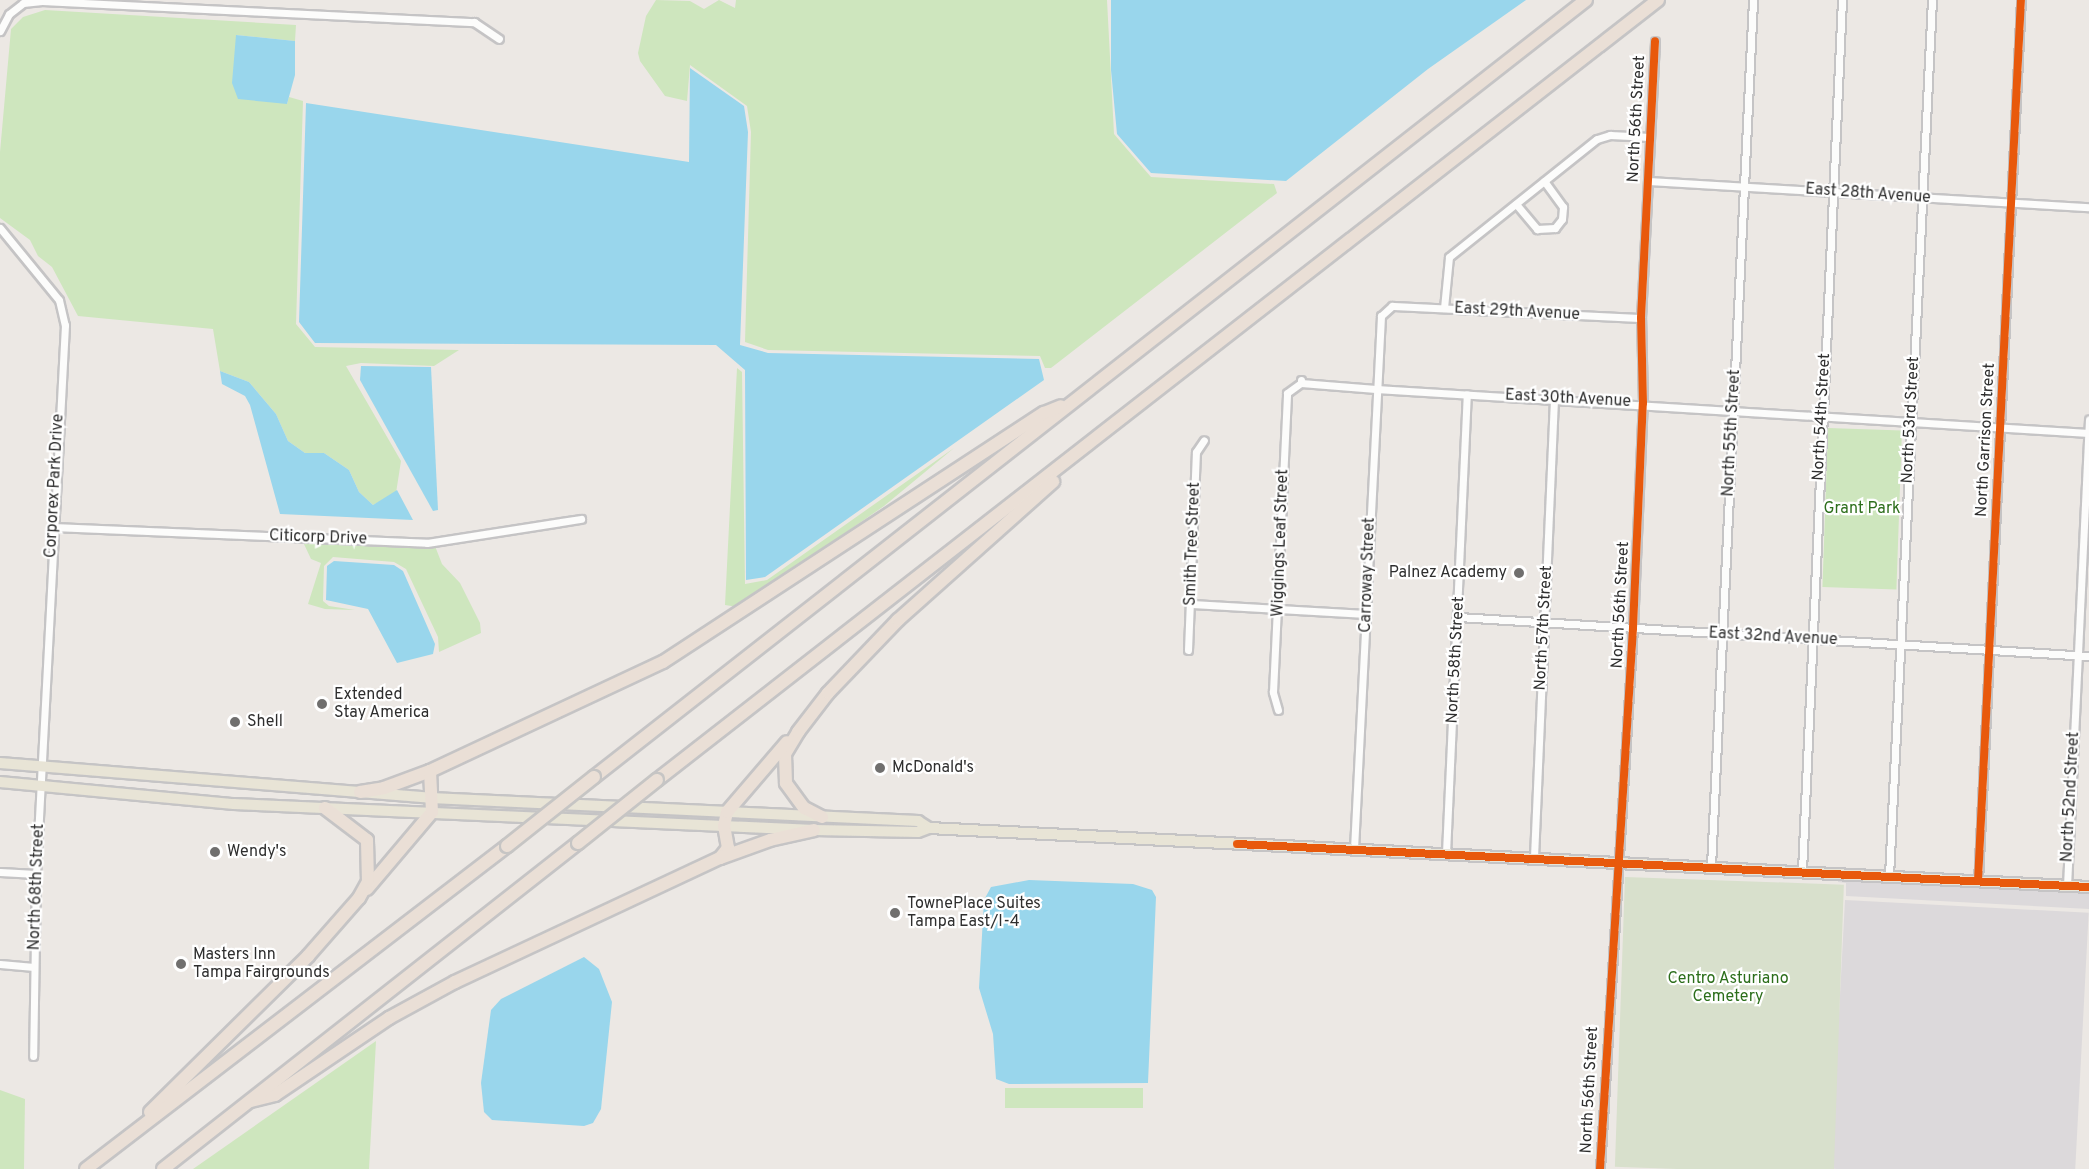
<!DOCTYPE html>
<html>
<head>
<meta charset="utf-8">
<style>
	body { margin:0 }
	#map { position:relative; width:2089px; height:1169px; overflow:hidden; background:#ece8e4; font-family:Overpass,sans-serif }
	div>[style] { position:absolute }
	.industrial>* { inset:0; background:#dcd9db; transform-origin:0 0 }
	.green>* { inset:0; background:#cee6be; transform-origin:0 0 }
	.cemetery>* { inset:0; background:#d8e0cc; transform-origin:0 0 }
	.water>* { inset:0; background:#99d6ec }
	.roads { filter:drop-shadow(2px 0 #c5c4c5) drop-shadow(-2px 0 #c5c4c5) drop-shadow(0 2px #c5c4c5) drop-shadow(0 -2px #c5c4c5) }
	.minor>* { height:7px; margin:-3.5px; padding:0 3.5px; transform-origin:3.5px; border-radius:3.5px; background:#fcfcfb }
	.primary>* { height:10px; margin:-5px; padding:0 5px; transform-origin:5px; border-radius:5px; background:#e8e4d6 }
	.motorway>* { height:12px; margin:-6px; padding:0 6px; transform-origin:6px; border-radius:6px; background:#eadfd6 }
	.bridges { filter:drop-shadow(2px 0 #c6c5c4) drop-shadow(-2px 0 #c6c5c4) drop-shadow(0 2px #c6c5c4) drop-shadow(0 -2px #c6c5c4) }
	.motorway-bridge>* { height:12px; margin:-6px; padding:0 6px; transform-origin:6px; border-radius:6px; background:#eadfd6 }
	.cycleway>* { height:8px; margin:-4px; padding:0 4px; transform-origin:4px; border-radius:4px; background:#e8590c }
	.dots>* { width:16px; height:16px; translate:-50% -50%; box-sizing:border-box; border:3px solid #fff; border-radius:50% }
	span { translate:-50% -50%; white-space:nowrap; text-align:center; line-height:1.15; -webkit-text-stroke:4.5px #fff; paint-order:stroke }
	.street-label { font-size:16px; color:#2e2e2e }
	.park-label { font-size:16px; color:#2c6e1b }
	.poi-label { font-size:16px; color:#2e2e2e }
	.right { translate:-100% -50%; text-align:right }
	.left { translate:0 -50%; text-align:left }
</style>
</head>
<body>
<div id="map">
	<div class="industrial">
		<i style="clip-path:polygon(1838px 877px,2089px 891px,2089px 909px,1846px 896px,1846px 883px,1838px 882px)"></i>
		<i style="left:1845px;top:900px;width:244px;height:269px;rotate:3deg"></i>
	</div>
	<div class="green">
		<i style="clip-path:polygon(656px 0,690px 1px,704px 9px,719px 0,735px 8px,736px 0,1107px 0,1114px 134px,1144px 169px,1151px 177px,1274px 184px,1277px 193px,1051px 368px,1045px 368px,1040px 356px,768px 350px,745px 342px,751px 132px,747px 106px,690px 65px,687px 101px,665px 96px,640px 61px,638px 53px,646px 16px)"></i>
		<i style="clip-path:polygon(45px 10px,296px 25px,295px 41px,236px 35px,287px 104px,289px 97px,303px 101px,296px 324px,315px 347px,459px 350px,434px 366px,361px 363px,346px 366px,401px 461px,396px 493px,373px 505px,359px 492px,349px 470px,324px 453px,305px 453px,288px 441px,276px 414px,249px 382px,220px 371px,213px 329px,78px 316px,52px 267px,38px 256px,30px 240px,0 218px,0 152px,11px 29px,23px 17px)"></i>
		<i style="clip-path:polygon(737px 368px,742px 372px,745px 584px,767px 580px,954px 448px,884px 506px,738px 607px,725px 605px)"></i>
		<i style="left:1828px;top:428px;width:74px;height:159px;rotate:2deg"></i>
		<i style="clip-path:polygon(303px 542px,435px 546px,442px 564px,460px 583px,480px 623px,481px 633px,439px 652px,438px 637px,406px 569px,394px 562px,333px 557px,324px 566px,323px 601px,329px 606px,355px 610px,325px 609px,308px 604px,321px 563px,311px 559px)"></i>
		<i style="clip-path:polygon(376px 1041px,369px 1169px,193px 1169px)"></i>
		<i style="left:1005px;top:1088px;width:138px;height:20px"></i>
		<i style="clip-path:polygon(0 1090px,25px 1099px,24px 1169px,0 1169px)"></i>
	</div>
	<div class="cemetery">
		<i style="left:1625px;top:877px;width:219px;height:290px;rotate:2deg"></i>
	</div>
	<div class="water">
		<i style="clip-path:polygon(1111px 0,1526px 0,1428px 69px,1286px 181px,1151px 173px,1117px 134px,1111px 70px)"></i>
		<i style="clip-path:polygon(236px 35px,295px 41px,295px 75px,287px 104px,238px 99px,232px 83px)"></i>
		<i style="clip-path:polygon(690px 68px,744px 106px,748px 132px,740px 345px,768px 353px,1039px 359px,1044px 380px,765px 577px,746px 580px,745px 370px,716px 345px,315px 343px,299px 322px,306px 103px,689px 162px)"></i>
		<i style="clip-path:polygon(361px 366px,431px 367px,438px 510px,433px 511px,360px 380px)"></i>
		<i style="clip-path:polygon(220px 371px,249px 382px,276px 414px,288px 441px,305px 453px,324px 453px,349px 470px,359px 492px,373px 505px,397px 490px,413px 520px,280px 514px,250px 405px,245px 396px,222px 384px)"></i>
		<i style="clip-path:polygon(334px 561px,394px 565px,403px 571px,435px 644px,433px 654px,397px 663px,368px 609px,326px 600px,327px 566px)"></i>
		<i style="clip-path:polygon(1029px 880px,1133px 884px,1152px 890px,1156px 897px,1148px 1083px,1009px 1084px,996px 1079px,993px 1034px,979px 988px,984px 900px,991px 887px)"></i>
		<i style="clip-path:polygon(584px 957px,599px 969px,612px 1002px,601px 1109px,593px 1123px,584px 1126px,492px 1120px,484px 1112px,481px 1083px,491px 1010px,501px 999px)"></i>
	</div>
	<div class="roads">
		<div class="minor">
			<i style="left:0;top:31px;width:19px;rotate:-62deg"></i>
			<i style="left:9px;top:14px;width:18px;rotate:-38deg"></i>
			<i style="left:23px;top:3px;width:19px;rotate:-6deg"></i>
			<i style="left:42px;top:1px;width:433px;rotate:2.8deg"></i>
			<i style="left:474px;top:22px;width:30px;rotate:34deg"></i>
			<i style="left:1648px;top:181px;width:442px;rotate:3.4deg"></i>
			<i style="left:1516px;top:204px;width:33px;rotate:50deg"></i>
			<i style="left:1537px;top:229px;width:18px;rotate:-3deg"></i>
			<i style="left:1555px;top:228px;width:11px;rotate:-52deg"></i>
			<i style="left:1562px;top:219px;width:12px;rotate:-85deg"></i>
			<i style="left:1563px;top:207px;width:32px;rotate:-126deg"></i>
			<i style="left:0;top:228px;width:93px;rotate:50.7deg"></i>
			<i style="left:59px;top:300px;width:26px;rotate:77deg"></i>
			<i style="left:65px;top:325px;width:550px;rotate:93.02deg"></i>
			<i style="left:36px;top:874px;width:182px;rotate:90.9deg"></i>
			<i style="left:1444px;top:308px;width:51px;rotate:-84.4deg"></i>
			<i style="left:1449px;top:257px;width:189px;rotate:-38.6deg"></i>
			<i style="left:1597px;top:139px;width:14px;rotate:-17deg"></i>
			<i style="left:1610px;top:135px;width:40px;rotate:2.9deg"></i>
			<i style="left:1301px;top:380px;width:3px;rotate:90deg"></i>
			<i style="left:1301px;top:383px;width:75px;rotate:4.6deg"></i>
			<i style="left:1376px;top:389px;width:714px;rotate:3.53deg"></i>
			<i style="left:53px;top:527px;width:374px;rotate:2.4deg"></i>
			<i style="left:427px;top:543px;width:156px;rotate:-8.9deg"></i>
			<i style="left:1191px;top:604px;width:176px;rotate:3.3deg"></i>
			<i style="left:1458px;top:617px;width:632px;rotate:3.54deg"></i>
			<i style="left:1188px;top:650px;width:198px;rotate:-87.7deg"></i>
			<i style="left:1196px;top:452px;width:14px;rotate:-56deg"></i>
			<i style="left:1278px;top:710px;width:19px;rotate:-106deg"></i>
			<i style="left:1273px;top:692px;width:299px;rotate:-87.3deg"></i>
			<i style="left:1287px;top:393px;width:17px;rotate:-36deg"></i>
			<i style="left:1354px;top:849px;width:534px;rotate:-87.1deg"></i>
			<i style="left:1381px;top:316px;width:15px;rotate:-42deg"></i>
			<i style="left:1392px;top:306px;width:249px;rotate:2.8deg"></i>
			<i style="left:1446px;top:853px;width:459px;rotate:-87.4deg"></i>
			<i style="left:1534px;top:857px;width:458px;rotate:-87.5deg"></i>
			<i style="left:1711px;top:866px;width:867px;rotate:-87.22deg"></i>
			<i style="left:1802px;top:871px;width:872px;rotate:-87.37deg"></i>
			<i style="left:0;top:872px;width:36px;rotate:3deg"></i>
			<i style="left:1889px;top:876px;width:877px;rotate:-87.19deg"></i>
			<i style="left:1978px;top:881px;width:882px;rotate:-87.21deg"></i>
			<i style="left:2067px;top:886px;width:467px;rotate:-87.3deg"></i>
			<i style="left:0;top:964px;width:34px;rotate:5deg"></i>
			<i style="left:1600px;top:1169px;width:542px;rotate:-86.51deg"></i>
			<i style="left:1633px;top:628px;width:225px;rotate:-87.5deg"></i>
			<i style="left:1643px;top:403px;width:85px;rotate:-91.3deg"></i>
			<i style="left:1641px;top:318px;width:277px;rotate:-87.1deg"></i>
		</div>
		<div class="primary">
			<i style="left:0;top:763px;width:432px;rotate:4.6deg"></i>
			<i style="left:431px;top:798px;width:488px;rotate:2.7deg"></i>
			<i style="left:918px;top:821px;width:13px;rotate:32deg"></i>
			<i style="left:0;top:782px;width:235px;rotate:5.4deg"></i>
			<i style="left:234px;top:804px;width:581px;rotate:2.57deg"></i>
			<i style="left:814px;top:830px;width:104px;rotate:1.1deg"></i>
			<i style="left:918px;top:832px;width:12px;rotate:-20deg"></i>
			<i style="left:929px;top:828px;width:1161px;rotate:2.91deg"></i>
		</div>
		<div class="motorway">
			<i style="left:594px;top:777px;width:1260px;rotate:-38.07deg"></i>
			<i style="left:657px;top:780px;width:1269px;rotate:-37.93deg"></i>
			<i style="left:360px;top:792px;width:24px;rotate:-9deg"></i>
			<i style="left:384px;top:788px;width:49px;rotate:-20.3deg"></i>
			<i style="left:430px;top:771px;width:257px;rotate:-25.1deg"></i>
			<i style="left:663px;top:662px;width:455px;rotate:-33.2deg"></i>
			<i style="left:1044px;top:413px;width:18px;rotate:-22deg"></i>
			<i style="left:822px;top:817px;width:20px;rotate:-153deg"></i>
			<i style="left:804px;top:808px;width:31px;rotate:-126deg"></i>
			<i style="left:786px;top:783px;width:29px;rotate:-92deg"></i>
			<i style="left:785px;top:754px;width:26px;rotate:-59deg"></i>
			<i style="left:798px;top:732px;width:49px;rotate:-52.4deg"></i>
			<i style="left:828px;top:693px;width:101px;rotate:-46.2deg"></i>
			<i style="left:898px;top:620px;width:208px;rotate:-41.7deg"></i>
			<i style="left:720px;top:858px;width:13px;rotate:-51deg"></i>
			<i style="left:728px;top:848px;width:22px;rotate:-100deg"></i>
			<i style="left:724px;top:826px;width:14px;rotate:-78deg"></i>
			<i style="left:727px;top:812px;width:92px;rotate:-49.4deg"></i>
			<i style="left:367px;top:889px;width:101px;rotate:-49.8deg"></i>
			<i style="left:432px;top:812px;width:41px;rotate:-92.8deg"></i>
			<i style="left:251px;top:1101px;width:25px;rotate:-14deg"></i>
			<i style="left:275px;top:1095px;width:138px;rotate:-34deg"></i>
			<i style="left:389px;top:1018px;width:75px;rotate:-28.6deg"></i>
			<i style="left:455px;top:982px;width:293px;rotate:-25.1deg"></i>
			<i style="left:720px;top:858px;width:53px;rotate:-19.8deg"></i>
			<i style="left:770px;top:840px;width:45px;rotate:-12.8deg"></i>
			<i style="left:150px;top:1112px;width:222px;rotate:-44.6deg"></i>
			<i style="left:308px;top:956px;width:77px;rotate:-48.7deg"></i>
			<i style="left:359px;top:898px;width:18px;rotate:-61deg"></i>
			<i style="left:368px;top:882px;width:42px;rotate:-91.4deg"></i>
			<i style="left:367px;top:840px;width:53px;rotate:-142.7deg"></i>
			<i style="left:86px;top:1169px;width:531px;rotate:-37.5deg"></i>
			<i style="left:163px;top:1169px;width:528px;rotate:-38.15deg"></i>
		</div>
	</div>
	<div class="bridges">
		<div class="motorway-bridge">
			<i style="left:578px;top:843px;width:101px;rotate:-38.6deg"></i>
			<i style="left:507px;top:846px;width:111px;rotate:-38.4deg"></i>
		</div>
	</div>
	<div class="cycleway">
		<i style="left:1237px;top:844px;width:853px;rotate:2.89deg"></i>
		<i style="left:1978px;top:881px;width:882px;rotate:-87.21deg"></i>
		<i style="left:1600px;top:1169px;width:542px;rotate:-86.51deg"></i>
		<i style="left:1633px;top:628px;width:225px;rotate:-87.5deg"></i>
		<i style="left:1643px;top:403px;width:85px;rotate:-91.3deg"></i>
		<i style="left:1641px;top:318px;width:277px;rotate:-87.1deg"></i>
	</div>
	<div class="dots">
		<i style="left:1519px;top:573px;background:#706f6e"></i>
		<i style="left:322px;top:704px;background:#706f6e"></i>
		<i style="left:235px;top:722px;background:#706f6e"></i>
		<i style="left:880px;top:768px;background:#706f6e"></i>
		<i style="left:215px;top:852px;background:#706f6e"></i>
		<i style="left:895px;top:913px;background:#706f6e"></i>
		<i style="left:181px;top:964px;background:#706f6e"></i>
	</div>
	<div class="street-label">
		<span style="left:1637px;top:119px;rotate:-87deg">North 56th Street</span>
		<span style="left:1868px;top:194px;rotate:4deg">East 28th Avenue</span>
		<span style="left:1517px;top:312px;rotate:3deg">East 29th Avenue</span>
		<span style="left:1568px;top:399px;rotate:3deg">East 30th Avenue</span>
		<span style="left:1822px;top:417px;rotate:-87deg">North 54th Street</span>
		<span style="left:1911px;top:420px;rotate:-87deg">North 53rd Street</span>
		<span style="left:1732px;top:433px;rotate:-87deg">North 55th Street</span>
		<span style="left:1986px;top:440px;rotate:-87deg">North Garrison Street</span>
		<span style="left:55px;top:486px;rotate:-87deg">Corporex Park Drive</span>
		<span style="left:318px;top:538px;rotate:2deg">Citicorp Drive</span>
		<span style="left:1281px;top:543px;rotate:-88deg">Wiggings Leaf Street</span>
		<span style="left:1193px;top:544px;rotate:-88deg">Smith Tree Street</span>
		<span style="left:1368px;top:575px;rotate:-88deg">Carroway Street</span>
		<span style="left:1621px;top:605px;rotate:-87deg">North 56th Street</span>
		<span style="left:1544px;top:628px;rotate:-87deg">North 57th Street</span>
		<span style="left:1773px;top:637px;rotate:3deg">East 32nd Avenue</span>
		<span style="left:1456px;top:660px;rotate:-87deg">North 58th Street</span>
		<span style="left:2071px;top:797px;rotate:-87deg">North 52nd Street</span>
		<span style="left:37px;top:887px;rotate:-88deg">North 68th Street</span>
		<span style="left:1590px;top:1090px;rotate:-87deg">North 56th Street</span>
	</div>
	<div class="park-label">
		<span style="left:1862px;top:509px">Grant Park</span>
		<span style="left:1728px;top:988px">Centro Asturiano<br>Cemetery</span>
	</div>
	<div class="poi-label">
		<span class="right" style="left:1507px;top:573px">Palnez Academy</span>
		<span class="left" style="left:334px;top:704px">Extended<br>Stay America</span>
		<span class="left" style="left:247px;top:722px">Shell</span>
		<span class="left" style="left:892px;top:768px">McDonald's</span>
		<span class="left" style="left:227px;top:852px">Wendy's</span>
		<span class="left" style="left:907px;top:913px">TownePlace Suites<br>Tampa East/I-4</span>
		<span class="left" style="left:193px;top:964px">Masters Inn<br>Tampa Fairgrounds</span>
	</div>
</div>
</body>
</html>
